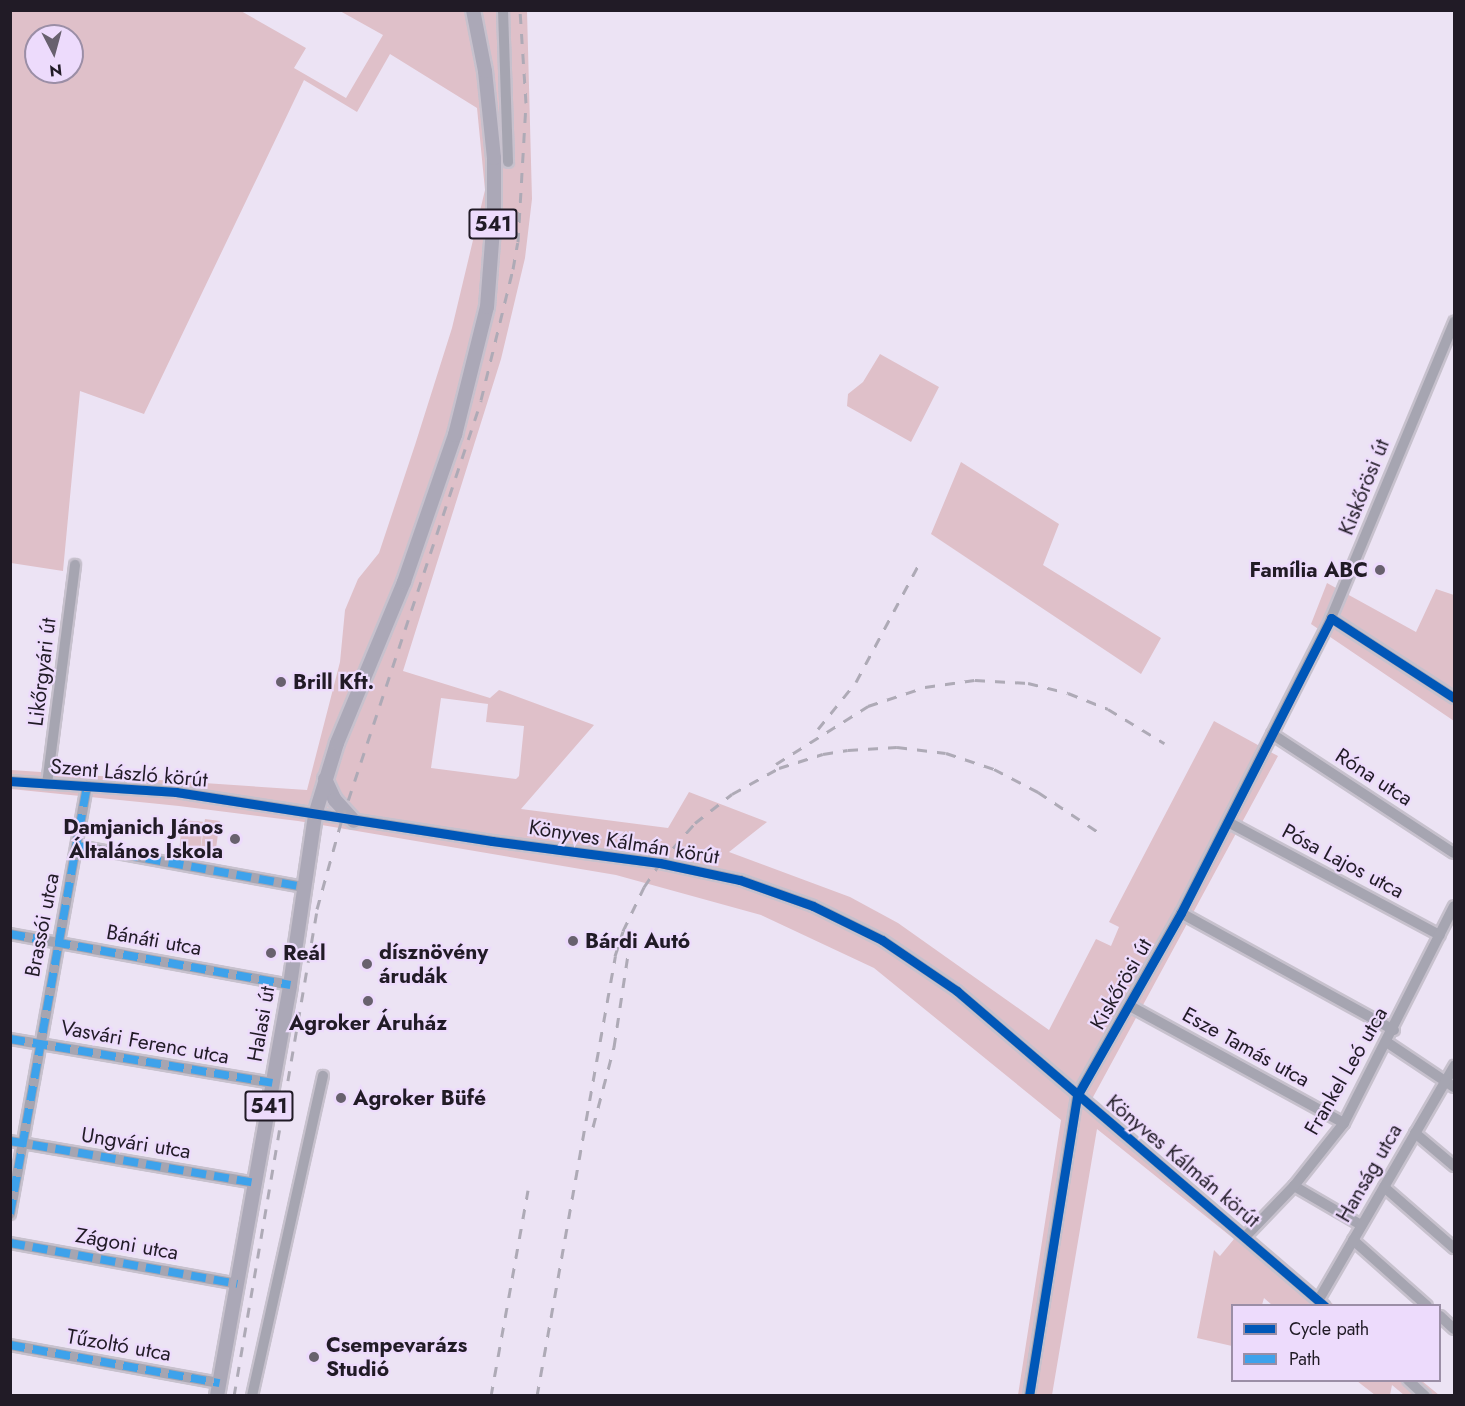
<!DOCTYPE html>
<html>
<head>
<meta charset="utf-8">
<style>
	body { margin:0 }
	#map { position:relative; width:1465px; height:1406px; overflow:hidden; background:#ece3f4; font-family:Jost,sans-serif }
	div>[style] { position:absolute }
	.green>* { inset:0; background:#dfc0c9; transform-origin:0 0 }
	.roads { filter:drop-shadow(2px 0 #c7c1cd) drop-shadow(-2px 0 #c7c1cd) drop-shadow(0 2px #c7c1cd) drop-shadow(0 -2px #c7c1cd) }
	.minor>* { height:10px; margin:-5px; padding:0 5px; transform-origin:5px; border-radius:5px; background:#a6a5b1 }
	.major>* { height:14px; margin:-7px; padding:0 7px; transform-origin:7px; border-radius:7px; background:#aba8b7 }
	.rail>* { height:3px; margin-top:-1.5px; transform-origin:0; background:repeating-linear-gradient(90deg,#aeaab6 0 10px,transparent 0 20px) }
	.quiet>* { height:8px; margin-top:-4px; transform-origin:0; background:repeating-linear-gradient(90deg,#3ea2eb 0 15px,transparent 0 23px) }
	.cycleway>* { height:9px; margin:-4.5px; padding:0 4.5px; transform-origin:4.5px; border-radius:4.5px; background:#0057b8 }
	.dots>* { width:16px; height:16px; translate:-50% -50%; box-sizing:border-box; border:3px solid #eddbfc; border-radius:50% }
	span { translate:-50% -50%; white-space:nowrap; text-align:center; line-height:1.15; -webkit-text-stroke:4.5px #eddbfc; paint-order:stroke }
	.shield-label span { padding:2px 4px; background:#eddbfc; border:2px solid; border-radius:4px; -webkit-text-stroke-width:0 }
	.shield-label { font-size:20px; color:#211b26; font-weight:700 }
	.street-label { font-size:21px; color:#211b26 }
	.poi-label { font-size:21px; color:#211b26; font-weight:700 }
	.right { translate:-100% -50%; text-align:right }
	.left { translate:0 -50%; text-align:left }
	.frame { position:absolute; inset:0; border:12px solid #211b26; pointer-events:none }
	.legend { position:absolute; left:1231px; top:1304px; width:210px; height:78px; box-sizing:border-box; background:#eddbfc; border:2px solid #9b8ea6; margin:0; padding:8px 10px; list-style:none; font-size:18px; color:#211b26 }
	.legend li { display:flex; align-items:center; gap:12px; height:30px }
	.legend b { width:30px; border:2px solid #9b8ea6 }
	.north { position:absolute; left:24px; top:24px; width:60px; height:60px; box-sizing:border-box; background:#eddbfc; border:2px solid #9b8ea6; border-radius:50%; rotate:174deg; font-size:16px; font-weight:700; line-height:24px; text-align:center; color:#211b26 }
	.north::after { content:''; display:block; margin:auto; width:21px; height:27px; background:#68616e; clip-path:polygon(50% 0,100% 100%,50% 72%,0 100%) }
</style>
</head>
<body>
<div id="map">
	<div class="green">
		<i style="clip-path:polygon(evenodd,11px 11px,241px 11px,306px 48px,294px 68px,346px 98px,383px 35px,340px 11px,527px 11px,532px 199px,525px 258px,501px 359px,403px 671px,490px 698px,499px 690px,594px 725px,521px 809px,668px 828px,689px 792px,767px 822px,729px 852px,850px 897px,898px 923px,1049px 1030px,1096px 939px,1111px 946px,1119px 927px,1109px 922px,1214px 721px,1278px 756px,1092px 1099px,1334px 1305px,1272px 1305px,1264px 1298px,1262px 1305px,1232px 1306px,1232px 1346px,1197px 1338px,1214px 1250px,1220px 1256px,1234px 1239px,1097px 1129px,1052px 1395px,1018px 1395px,1061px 1120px,874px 968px,761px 915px,616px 875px,298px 821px,179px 806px,11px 789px,11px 770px,307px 790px,340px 662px,345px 610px,358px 579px,379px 553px,415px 445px,452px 328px,485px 190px,477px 108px,390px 54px,357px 112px,304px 80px,144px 414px,80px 391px,63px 571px,11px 563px,11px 11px,36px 36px,72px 36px,72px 72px,36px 72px,36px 36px,11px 11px,441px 698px,488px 704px,486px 722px,524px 726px,519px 776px,516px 779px,431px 768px,441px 698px)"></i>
		<i style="clip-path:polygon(880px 354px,939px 387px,911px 442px,847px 406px,848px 394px,863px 382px)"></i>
		<i style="clip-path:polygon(961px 462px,1059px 524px,1043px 565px,1161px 638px,1141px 674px,931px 534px)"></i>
		<i style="clip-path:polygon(1327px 583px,1416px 632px,1436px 589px,1454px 595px,1454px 721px,1311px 624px)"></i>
		<i style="left:205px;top:819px;width:15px;height:27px;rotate:8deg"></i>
		<i style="left:182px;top:820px;width:21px;height:29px;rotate:5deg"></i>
		<i style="clip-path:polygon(1357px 1381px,1422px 1381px,1439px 1395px,1404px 1395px,1392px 1385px,1390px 1395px,1375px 1395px)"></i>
	</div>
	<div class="roads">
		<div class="minor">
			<i style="left:503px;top:10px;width:152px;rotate:88.1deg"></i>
			<i style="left:1331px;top:618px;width:147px;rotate:33deg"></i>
			<i style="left:1272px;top:734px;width:217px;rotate:33.2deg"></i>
			<i style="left:10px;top:781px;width:166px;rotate:3.8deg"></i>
			<i style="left:176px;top:792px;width:320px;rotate:8.8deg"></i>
			<i style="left:492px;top:841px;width:169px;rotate:7.5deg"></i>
			<i style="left:660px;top:863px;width:82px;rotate:12deg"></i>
			<i style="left:740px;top:880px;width:77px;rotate:19.6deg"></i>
			<i style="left:813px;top:906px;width:77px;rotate:26.2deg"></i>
			<i style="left:882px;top:940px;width:91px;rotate:34.2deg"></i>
			<i style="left:957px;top:991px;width:484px;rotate:40.6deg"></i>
			<i style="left:47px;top:784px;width:221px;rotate:-82.7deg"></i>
			<i style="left:1228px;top:822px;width:240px;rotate:28.1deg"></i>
			<i style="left:78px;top:846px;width:230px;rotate:10.3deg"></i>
			<i style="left:1181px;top:913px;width:243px;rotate:28.8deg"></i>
			<i style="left:10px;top:934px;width:285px;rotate:10.3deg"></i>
			<i style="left:1130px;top:1006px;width:244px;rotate:28.7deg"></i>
			<i style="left:10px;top:1039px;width:266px;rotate:9.5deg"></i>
			<i style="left:1388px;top:1043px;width:79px;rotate:33.7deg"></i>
			<i style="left:1415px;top:1133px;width:51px;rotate:40.2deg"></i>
			<i style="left:10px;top:1141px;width:250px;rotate:9.7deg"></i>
			<i style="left:1294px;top:1186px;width:78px;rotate:30.2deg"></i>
			<i style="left:1384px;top:1187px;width:93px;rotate:41.1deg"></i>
			<i style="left:10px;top:1214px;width:435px;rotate:-79.8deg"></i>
			<i style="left:1245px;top:1237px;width:71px;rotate:-46.1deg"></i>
			<i style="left:1294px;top:1186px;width:80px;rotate:-51.6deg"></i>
			<i style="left:1344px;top:1123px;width:243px;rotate:-63.1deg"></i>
			<i style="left:1353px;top:1240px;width:99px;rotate:41.7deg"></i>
			<i style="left:10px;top:1243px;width:231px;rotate:10.2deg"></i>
			<i style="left:1318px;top:1301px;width:272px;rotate:-59.9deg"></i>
			<i style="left:1440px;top:1316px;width:19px;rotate:43deg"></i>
			<i style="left:10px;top:1345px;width:213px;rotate:10.3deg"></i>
			<i style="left:1408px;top:1380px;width:23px;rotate:43deg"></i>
			<i style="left:252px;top:1396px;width:328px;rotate:-77.5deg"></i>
			<i style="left:1029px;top:1396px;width:304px;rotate:-80.9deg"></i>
			<i style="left:1077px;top:1096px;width:210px;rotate:-60.4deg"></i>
			<i style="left:1181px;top:913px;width:331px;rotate:-63deg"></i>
			<i style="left:1331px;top:618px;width:321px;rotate:-67.4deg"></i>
		</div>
		<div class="major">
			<i style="left:325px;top:779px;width:23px;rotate:65deg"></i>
			<i style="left:335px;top:800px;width:28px;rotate:48deg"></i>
			<i style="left:217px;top:1396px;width:417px;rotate:-79.9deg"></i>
			<i style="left:290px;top:985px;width:172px;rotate:-81.6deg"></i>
			<i style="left:315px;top:815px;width:75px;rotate:-73deg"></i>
			<i style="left:337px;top:743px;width:174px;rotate:-67.4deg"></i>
			<i style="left:404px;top:582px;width:156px;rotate:-70.9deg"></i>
			<i style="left:455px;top:435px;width:132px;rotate:-76deg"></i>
			<i style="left:487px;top:307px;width:92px;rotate:-85.6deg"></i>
			<i style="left:494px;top:215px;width:57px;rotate:-90deg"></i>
			<i style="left:494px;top:158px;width:87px;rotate:-95.9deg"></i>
			<i style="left:485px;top:71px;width:62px;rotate:-101.1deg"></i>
		</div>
	</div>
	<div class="rail">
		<i style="left:818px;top:729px;width:60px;rotate:-51deg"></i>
		<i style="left:856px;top:682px;width:134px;rotate:-61.9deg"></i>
		<i style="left:776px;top:764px;width:109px;rotate:-32.2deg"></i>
		<i style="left:868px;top:706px;width:60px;rotate:-18.4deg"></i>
		<i style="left:925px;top:687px;width:50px;rotate:-8deg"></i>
		<i style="left:975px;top:680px;width:53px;rotate:3.2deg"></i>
		<i style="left:1028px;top:683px;width:41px;rotate:14deg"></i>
		<i style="left:1068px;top:693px;width:43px;rotate:21.8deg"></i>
		<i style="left:1108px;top:709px;width:66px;rotate:31.3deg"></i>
		<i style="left:593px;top:1127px;width:83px;rotate:-75.3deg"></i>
		<i style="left:614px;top:1047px;width:113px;rotate:-81.4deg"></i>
		<i style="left:234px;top:1396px;width:494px;rotate:-80.3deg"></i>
		<i style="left:317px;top:909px;width:93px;rotate:-74.5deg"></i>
		<i style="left:342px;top:819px;width:441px;rotate:-71.6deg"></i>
		<i style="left:481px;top:400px;width:135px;rotate:-76.3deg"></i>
		<i style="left:513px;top:269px;width:27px;rotate:-80deg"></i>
		<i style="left:518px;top:242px;width:139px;rotate:-86.7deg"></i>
		<i style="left:526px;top:103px;width:93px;rotate:-93.7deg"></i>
		<i style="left:491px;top:1396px;width:209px;rotate:-79.8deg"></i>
		<i style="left:537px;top:1396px;width:447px;rotate:-79.9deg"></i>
		<i style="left:615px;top:956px;width:26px;rotate:-72deg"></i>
		<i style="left:623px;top:931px;width:49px;rotate:-64.5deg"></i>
		<i style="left:644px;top:887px;width:29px;rotate:-56deg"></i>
		<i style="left:660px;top:863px;width:53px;rotate:-48.8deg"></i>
		<i style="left:695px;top:823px;width:47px;rotate:-38.1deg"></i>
		<i style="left:732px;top:794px;width:54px;rotate:-29deg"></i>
		<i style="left:779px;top:768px;width:46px;rotate:-17.7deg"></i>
		<i style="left:823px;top:754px;width:25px;rotate:-9deg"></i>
		<i style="left:848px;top:750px;width:49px;rotate:-3.5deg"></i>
		<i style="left:897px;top:747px;width:49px;rotate:7deg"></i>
		<i style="left:946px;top:753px;width:51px;rotate:18.4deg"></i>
		<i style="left:994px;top:769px;width:50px;rotate:27.6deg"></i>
		<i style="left:1038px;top:792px;width:79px;rotate:33.7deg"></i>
	</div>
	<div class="quiet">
		<i style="left:78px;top:846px;width:230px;rotate:10.3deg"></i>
		<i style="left:10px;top:934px;width:285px;rotate:10.3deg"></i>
		<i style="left:10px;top:1039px;width:266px;rotate:9.5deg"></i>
		<i style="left:10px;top:1141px;width:250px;rotate:9.7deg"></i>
		<i style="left:10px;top:1214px;width:435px;rotate:-79.8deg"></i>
		<i style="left:10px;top:1243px;width:231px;rotate:10.2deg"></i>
		<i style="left:10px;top:1345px;width:213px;rotate:10.3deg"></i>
	</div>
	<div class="cycleway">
		<i style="left:10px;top:781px;width:166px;rotate:3.8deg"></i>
		<i style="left:176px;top:792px;width:320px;rotate:8.8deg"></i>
		<i style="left:492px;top:841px;width:169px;rotate:7.5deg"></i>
		<i style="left:660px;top:863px;width:82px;rotate:12deg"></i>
		<i style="left:740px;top:880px;width:77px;rotate:19.6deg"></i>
		<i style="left:813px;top:906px;width:77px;rotate:26.2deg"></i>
		<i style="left:882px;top:940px;width:91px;rotate:34.2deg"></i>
		<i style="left:957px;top:991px;width:484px;rotate:40.6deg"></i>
		<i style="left:1029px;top:1396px;width:304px;rotate:-80.9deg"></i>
		<i style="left:1077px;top:1096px;width:210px;rotate:-60.4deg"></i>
		<i style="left:1181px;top:913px;width:331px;rotate:-63deg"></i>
		<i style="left:1331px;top:618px;width:147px;rotate:33deg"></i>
	</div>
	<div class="dots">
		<i style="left:1380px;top:570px;background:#68616e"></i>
		<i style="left:281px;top:682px;background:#68616e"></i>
		<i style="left:235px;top:839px;background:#68616e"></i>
		<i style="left:573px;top:941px;background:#68616e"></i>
		<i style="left:271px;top:953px;background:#68616e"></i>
		<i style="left:367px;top:964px;background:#68616e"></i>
		<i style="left:368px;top:1001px;background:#68616e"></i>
		<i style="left:341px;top:1098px;background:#68616e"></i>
		<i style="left:314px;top:1357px;background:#68616e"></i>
	</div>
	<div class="shield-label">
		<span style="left:493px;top:224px">541</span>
		<span style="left:269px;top:1106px">541</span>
	</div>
	<div class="street-label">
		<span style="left:1364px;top:487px;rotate:-68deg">Kiskőrösi út</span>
		<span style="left:42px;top:672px;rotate:-83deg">Likőrgyári út</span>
		<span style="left:129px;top:773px;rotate:5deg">Szent László körút</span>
		<span style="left:1374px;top:777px;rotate:33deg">Róna utca</span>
		<span style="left:624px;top:842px;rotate:9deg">Könyves Kálmán körút</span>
		<span style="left:1343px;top:861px;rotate:28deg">Pósa Lajos utca</span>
		<span style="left:42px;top:925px;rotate:-79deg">Brassói utca</span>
		<span style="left:154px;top:940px;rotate:10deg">Bánáti utca</span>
		<span style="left:1121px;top:984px;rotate:-60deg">Kiskőrösi út</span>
		<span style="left:261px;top:1024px;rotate:-80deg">Halasi út</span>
		<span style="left:145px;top:1042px;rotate:10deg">Vasvári Ferenc utca</span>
		<span style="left:1246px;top:1047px;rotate:29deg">Esze Tamás utca</span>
		<span style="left:1346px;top:1071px;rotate:-60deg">Frankel Leó utca</span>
		<span style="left:136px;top:1143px;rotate:9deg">Ungvári utca</span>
		<span style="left:1183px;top:1161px;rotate:40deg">Könyves Kálmán körút</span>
		<span style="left:1369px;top:1173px;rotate:-60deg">Hanság utca</span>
		<span style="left:127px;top:1244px;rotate:10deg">Zágoni utca</span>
		<span style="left:119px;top:1345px;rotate:10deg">Tűzoltó utca</span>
	</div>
	<div class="poi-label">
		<span class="right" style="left:1368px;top:570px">Família ABC</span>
		<span class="left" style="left:293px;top:682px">Brill Kft.</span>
		<span class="right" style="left:223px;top:839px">Damjanich János<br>Általános Iskola</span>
		<span class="left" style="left:585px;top:941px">Bárdi Autó</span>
		<span class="left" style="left:379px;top:964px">dísznövény<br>árudák</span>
		<span class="left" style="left:283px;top:953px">Reál</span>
		<span style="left:368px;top:1023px">Agroker Áruház</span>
		<span class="left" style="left:353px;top:1098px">Agroker Büfé</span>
		<span class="left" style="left:326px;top:1357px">Csempevarázs<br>Studió</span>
	</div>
	<div class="frame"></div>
	<ul class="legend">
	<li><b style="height:8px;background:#0057b8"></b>Cycle path</li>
	<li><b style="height:8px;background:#3ea2eb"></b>Path</li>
	</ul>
	<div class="north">N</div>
</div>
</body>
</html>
